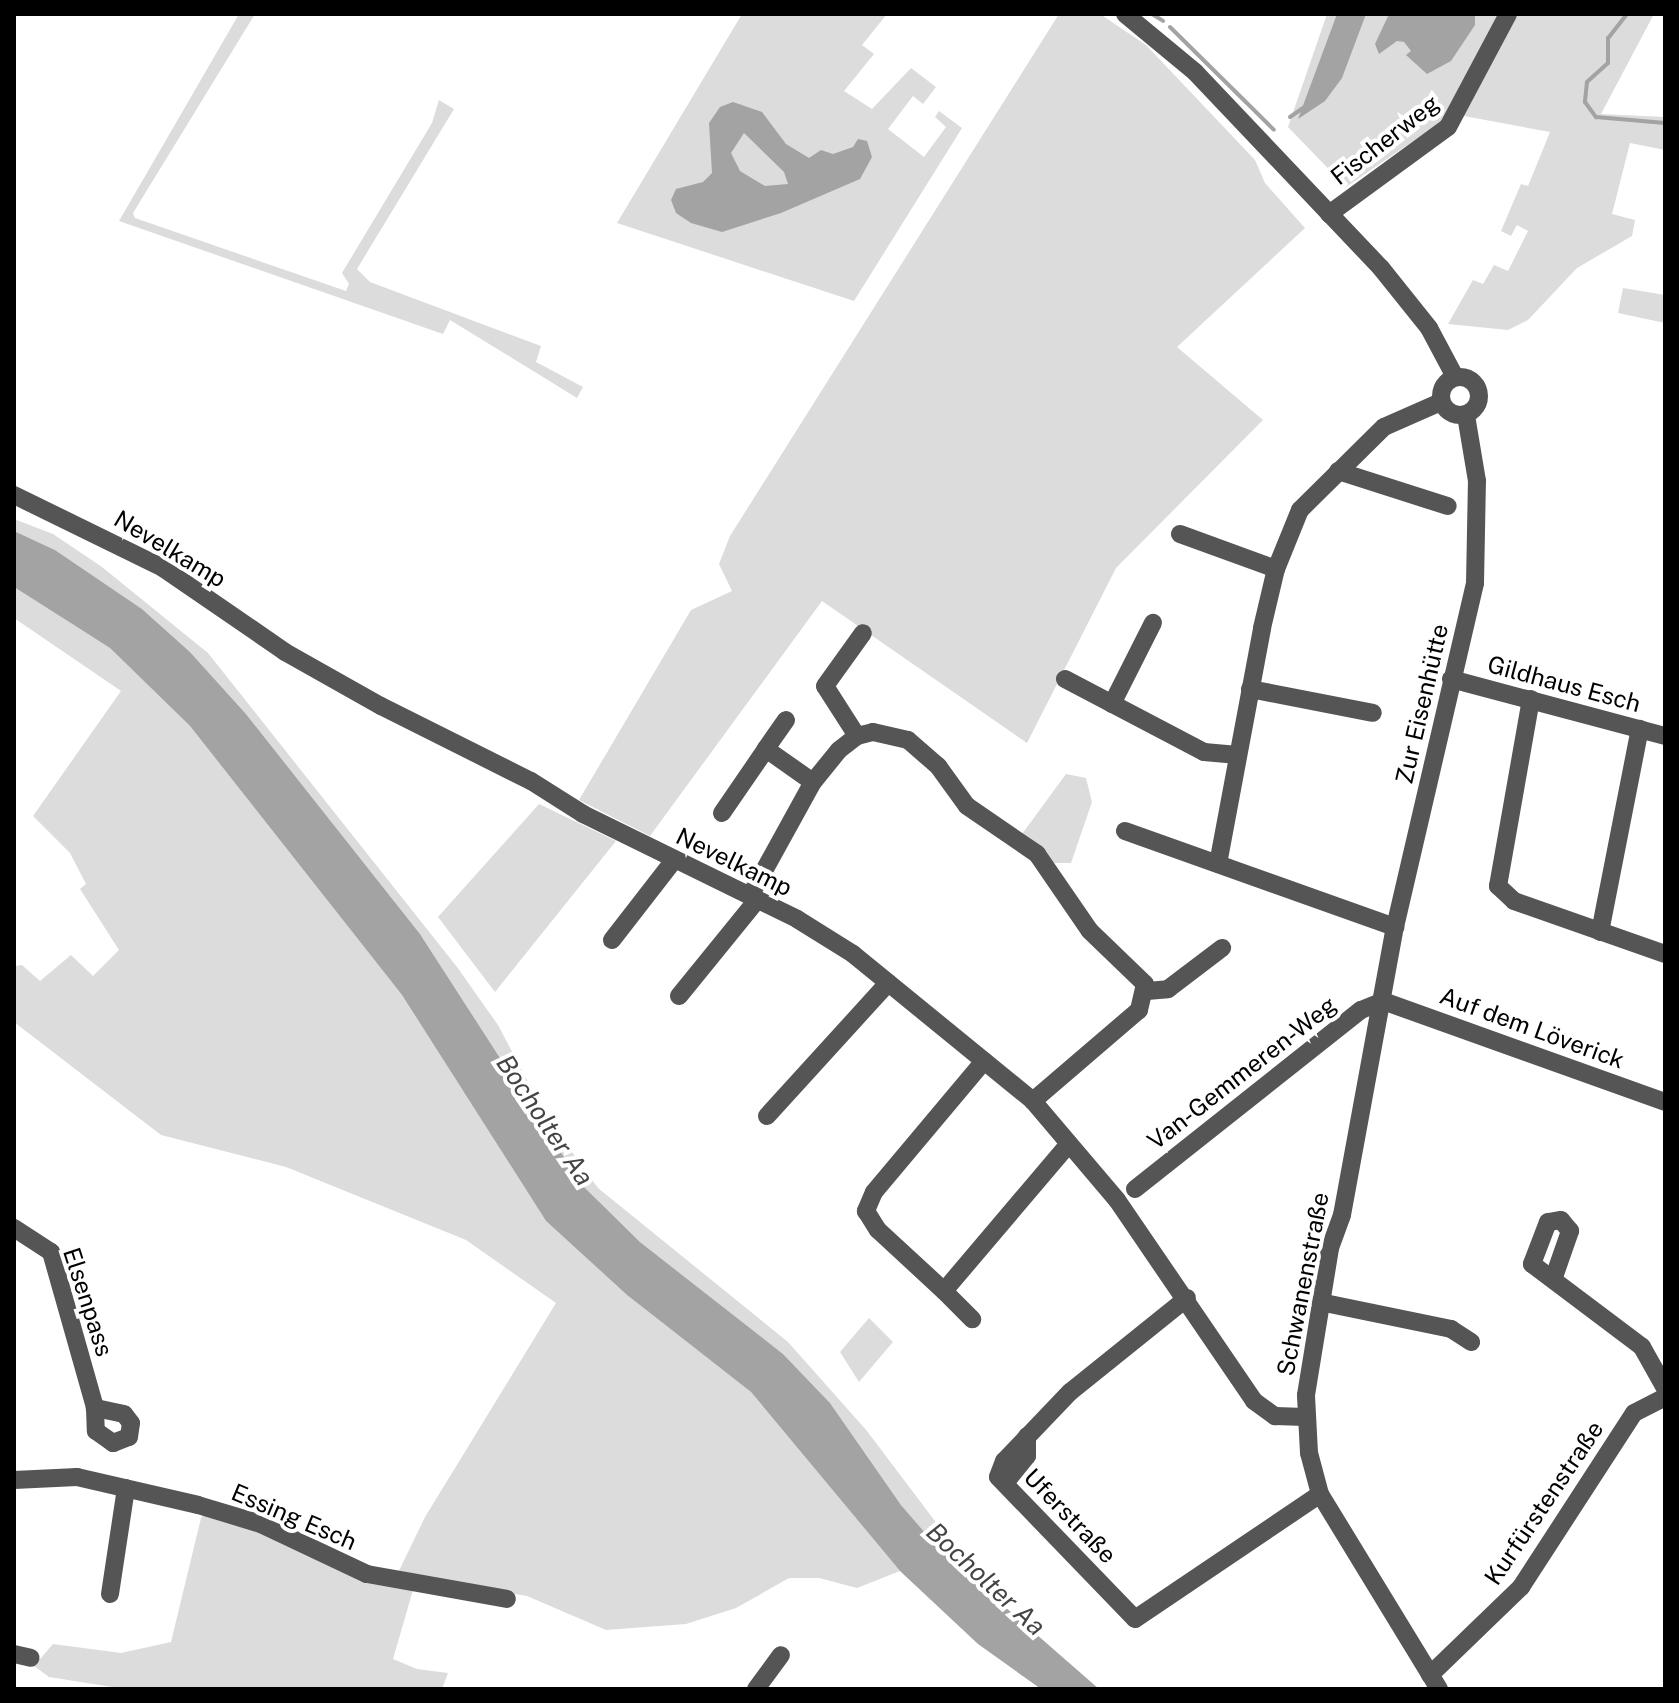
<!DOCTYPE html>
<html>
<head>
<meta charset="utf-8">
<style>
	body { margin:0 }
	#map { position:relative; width:1679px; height:1703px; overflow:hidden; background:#fff; font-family:"Public Sans",sans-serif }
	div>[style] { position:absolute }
	.green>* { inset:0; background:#dcdcdc }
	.water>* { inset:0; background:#a3a3a3 }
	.stream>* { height:4px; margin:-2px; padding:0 2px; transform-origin:2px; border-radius:2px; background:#a3a3a3 }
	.minor>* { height:18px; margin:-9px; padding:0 9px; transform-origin:9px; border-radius:9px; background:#555 }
	.minor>.ring { margin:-9px; padding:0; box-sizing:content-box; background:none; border:18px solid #555; border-radius:50% }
	span { translate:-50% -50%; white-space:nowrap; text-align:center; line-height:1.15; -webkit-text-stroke:8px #fff; paint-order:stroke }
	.street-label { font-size:24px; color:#000 }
	.water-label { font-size:26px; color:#444; font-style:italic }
	.frame { position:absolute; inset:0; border:16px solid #000; pointer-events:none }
</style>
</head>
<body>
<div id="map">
	<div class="green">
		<i style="clip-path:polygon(239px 14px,255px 14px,133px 213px,135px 218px,346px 291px,349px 284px,342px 273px,432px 123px,439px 100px,454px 109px,357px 269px,370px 282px,541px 346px,536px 362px,583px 387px,577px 398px,450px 320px,443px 334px,119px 221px)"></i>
		<i style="clip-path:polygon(742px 14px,887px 14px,862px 45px,874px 54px,844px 91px,872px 109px,911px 68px,936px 87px,923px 104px,913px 96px,888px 129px,924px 157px,946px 127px,935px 117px,939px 111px,962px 128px,854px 301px,617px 223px)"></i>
		<i style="clip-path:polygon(1059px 14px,1100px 14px,1146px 45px,1255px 160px,1265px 183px,1305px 228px,1177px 347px,1263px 420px,1116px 568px,1027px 743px,822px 601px,650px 836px,579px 800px,691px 610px,732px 591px,719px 564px,730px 536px)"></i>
		<i style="clip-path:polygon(1327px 14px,1501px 14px,1441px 122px,1346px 187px,1288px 127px)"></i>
		<i style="clip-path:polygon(1518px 14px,1654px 14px,1601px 114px,1665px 117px,1665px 150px,1630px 143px,1612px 214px,1635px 220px,1632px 236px,1577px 268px,1528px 320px,1508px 330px,1448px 324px,1473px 280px,1483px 284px,1494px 265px,1508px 271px,1528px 231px,1517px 225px,1511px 236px,1501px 231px,1521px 184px,1528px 186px,1550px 132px,1464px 116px)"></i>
		<i style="clip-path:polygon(1623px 288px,1665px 295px,1665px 323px,1618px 313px)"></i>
		<i style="clip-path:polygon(14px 519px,53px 534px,102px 567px,208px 653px,457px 967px,498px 1025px,546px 1116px,598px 1188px,788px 1342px,867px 1431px,950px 1541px,940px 1550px,901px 1505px,830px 1403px,783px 1354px,640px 1242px,582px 1185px,420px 934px,246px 714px,190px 652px,142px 609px,55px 550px,14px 531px)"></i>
		<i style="clip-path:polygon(14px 587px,110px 648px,190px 726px,402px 995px,546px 1221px,627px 1295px,751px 1392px,900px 1571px,857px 1588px,819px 1578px,789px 1578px,736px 1608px,686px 1624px,606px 1630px,527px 1596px,397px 1575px,425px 1517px,556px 1303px,466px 1240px,286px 1167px,161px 1135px,14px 1022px,14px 966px,22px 965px,40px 981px,71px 955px,93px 976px,119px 950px,80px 889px,86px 884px,70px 853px,33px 816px,121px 691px,14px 618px)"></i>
		<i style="clip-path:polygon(1066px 774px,1086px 778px,1092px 802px,1071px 863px,1054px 863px,1022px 834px)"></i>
		<i style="clip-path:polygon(539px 804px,616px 841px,495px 992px,438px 917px)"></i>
		<i style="clip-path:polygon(869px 1318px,893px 1342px,859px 1382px,840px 1352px)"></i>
		<i style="clip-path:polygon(207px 1511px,413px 1590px,393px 1659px,417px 1669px,448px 1673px,442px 1689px,125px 1689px,49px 1677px,34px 1666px,53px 1644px,121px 1653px,171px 1642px,201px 1518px)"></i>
	</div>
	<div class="water">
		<i style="clip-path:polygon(1337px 14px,1366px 14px,1342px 78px,1325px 101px,1298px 119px)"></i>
		<i style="clip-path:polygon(1389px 14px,1475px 14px,1475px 25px,1451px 61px,1427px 74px,1406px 55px,1411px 51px,1404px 42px,1397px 41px,1379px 54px,1375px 44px)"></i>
		<i style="clip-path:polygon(evenodd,733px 102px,762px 112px,786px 144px,809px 158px,821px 150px,833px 154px,853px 147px,858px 139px,867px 141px,872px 157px,860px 179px,781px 213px,722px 232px,691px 223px,676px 213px,671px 200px,676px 189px,703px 182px,712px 173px,709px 123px,720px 107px,733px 102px,744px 133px,784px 172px,788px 184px,765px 186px,740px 171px,731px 153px,744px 133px)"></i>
		<i style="clip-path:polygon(14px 531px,55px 550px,142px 609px,190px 652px,246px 714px,420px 934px,582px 1185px,640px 1242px,783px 1354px,830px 1403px,901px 1505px,940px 1550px,1099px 1689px,1041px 1689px,978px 1644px,900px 1571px,751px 1392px,627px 1295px,546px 1221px,402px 995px,190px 726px,110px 648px,14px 587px)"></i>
	</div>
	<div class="stream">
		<i style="left:1152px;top:14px;width:13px;rotate:32deg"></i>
		<i style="left:1627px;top:14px;width:31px;rotate:128deg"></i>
		<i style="left:1608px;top:38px;width:25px;rotate:90deg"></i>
		<i style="left:1608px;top:63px;width:28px;rotate:138deg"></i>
		<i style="left:1587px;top:82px;width:20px;rotate:96deg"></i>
		<i style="left:1585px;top:102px;width:19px;rotate:54deg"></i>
		<i style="left:1596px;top:117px;width:69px;rotate:5deg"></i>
		<i style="left:1170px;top:27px;width:146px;rotate:44.7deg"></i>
		<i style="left:1290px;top:117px;width:16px;rotate:-35deg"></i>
	</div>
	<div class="minor">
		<i style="left:1125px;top:14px;width:91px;rotate:39.6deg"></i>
		<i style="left:1195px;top:72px;width:270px;rotate:46.5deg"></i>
		<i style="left:1381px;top:268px;width:77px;rotate:51.3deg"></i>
		<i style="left:1429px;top:328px;width:55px;rotate:62deg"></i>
		<i style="left:1329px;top:214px;width:147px;rotate:-36.2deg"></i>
		<i style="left:1448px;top:127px;width:128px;rotate:-62deg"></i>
		<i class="ring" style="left:1441px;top:377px;width:20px;height:20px"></i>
		<i style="left:1338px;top:471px;width:115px;rotate:17.7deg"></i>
		<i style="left:14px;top:495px;width:166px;rotate:26.1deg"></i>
		<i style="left:163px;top:568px;width:148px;rotate:34.5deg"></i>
		<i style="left:285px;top:652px;width:110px;rotate:29.4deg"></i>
		<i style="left:381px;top:706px;width:168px;rotate:26.6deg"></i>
		<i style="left:531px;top:781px;width:62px;rotate:32.4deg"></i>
		<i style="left:583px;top:814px;width:238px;rotate:26.1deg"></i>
		<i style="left:797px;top:919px;width:66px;rotate:32deg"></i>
		<i style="left:853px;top:954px;width:232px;rotate:39.2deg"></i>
		<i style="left:1033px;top:1101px;width:130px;rotate:49.7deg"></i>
		<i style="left:1117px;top:1200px;width:243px;rotate:55.7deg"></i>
		<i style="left:1254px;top:1401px;width:26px;rotate:36deg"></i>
		<i style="left:1275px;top:1416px;width:30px;rotate:2deg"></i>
		<i style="left:1180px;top:534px;width:102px;rotate:20deg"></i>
		<i style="left:1065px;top:679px;width:157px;rotate:27.7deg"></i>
		<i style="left:1204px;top:752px;width:34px;rotate:5deg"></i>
		<i style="left:1451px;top:679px;width:221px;rotate:14.9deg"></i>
		<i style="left:1250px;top:689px;width:125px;rotate:11deg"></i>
		<i style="left:1531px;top:699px;width:190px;rotate:100deg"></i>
		<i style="left:1498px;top:886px;width:22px;rotate:43deg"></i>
		<i style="left:1514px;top:901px;width:160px;rotate:19.3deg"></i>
		<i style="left:1112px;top:704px;width:91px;rotate:-63.2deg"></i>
		<i style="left:786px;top:720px;width:35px;rotate:125deg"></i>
		<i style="left:766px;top:749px;width:57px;rotate:35.1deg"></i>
		<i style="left:857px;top:736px;width:59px;rotate:-122.6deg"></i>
		<i style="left:825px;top:686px;width:65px;rotate:-54.4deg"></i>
		<i style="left:722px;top:813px;width:78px;rotate:-55.5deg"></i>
		<i style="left:1125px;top:831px;width:287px;rotate:19.6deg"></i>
		<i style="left:1218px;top:864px;width:240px;rotate:-79.4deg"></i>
		<i style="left:1262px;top:628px;width:61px;rotate:-76.7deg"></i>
		<i style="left:1276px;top:569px;width:64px;rotate:-67.9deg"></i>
		<i style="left:1300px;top:510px;width:118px;rotate:-44.7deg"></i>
		<i style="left:1384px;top:427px;width:62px;rotate:-23.7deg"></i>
		<i style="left:750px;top:896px;width:130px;rotate:-61.1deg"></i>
		<i style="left:813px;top:782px;width:41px;rotate:-50.9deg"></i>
		<i style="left:839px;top:750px;width:23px;rotate:-38deg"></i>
		<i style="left:857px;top:736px;width:16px;rotate:-14deg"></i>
		<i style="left:873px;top:732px;width:36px;rotate:13deg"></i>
		<i style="left:908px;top:740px;width:40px;rotate:41deg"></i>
		<i style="left:938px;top:766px;width:49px;rotate:54.1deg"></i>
		<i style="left:967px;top:806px;width:85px;rotate:34.4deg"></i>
		<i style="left:1037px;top:854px;width:93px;rotate:55.5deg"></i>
		<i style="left:1090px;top:931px;width:76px;rotate:43.9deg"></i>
		<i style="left:1145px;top:984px;width:27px;rotate:103deg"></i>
		<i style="left:1139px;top:1010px;width:140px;rotate:139.4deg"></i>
		<i style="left:1600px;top:932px;width:207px;rotate:-78.9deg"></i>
		<i style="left:612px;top:940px;width:101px;rotate:-52.2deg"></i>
		<i style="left:1147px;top:991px;width:21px;rotate:-5deg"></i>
		<i style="left:1168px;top:989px;width:68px;rotate:-37.2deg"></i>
		<i style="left:679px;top:996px;width:124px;rotate:-50.9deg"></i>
		<i style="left:1383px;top:1001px;width:300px;rotate:19.7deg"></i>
		<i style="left:984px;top:1061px;width:171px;rotate:130deg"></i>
		<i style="left:874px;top:1192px;width:21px;rotate:113deg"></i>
		<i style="left:866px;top:1211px;width:22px;rotate:58deg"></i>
		<i style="left:878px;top:1230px;width:90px;rotate:42.7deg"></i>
		<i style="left:944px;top:1291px;width:192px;rotate:-49.7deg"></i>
		<i style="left:767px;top:1116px;width:180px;rotate:-47.7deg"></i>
		<i style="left:1135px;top:1189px;width:288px;rotate:-38.4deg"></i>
		<i style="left:1361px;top:1010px;width:24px;rotate:-22deg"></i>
		<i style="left:14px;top:1228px;width:44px;rotate:33deg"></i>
		<i style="left:51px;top:1252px;width:162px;rotate:74.2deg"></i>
		<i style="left:95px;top:1408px;width:23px;rotate:88deg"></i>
		<i style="left:96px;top:1431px;width:21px;rotate:35deg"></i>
		<i style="left:113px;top:1443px;width:17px;rotate:-21deg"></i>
		<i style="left:129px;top:1437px;width:14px;rotate:-82deg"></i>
		<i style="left:131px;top:1423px;width:11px;rotate:-128deg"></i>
		<i style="left:124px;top:1414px;width:30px;rotate:-168deg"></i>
		<i style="left:1554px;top:1277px;width:49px;rotate:-70.8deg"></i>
		<i style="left:1570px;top:1231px;width:14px;rotate:-129deg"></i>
		<i style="left:1561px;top:1220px;width:13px;rotate:171deg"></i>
		<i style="left:1548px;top:1222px;width:45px;rotate:110.9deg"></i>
		<i style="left:1532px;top:1264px;width:138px;rotate:37deg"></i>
		<i style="left:1642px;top:1347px;width:47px;rotate:60.7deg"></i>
		<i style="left:944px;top:1291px;width:40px;rotate:45deg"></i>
		<i style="left:1187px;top:1298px;width:150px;rotate:141.2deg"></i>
		<i style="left:1070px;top:1392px;width:95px;rotate:133.7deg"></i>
		<i style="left:1004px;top:1461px;width:17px;rotate:111deg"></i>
		<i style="left:998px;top:1477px;width:197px;rotate:46deg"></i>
		<i style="left:1135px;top:1619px;width:223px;rotate:-34deg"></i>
		<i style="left:1320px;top:1302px;width:134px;rotate:11.6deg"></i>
		<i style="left:1451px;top:1329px;width:24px;rotate:33deg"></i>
		<i style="left:14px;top:1480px;width:63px;rotate:-2.7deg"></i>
		<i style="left:77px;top:1477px;width:124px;rotate:13deg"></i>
		<i style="left:198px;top:1505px;width:66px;rotate:16.8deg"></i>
		<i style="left:261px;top:1524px;width:117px;rotate:25.3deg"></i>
		<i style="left:367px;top:1574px;width:142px;rotate:10.1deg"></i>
		<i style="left:1005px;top:1483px;width:35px;rotate:-51deg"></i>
		<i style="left:1027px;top:1456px;width:20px;rotate:-90deg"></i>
		<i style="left:110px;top:1594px;width:107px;rotate:-81.4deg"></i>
		<i style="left:14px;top:1654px;width:17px;rotate:13deg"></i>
		<i style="left:1430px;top:1675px;width:127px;rotate:-44deg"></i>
		<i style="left:1521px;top:1587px;width:207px;rotate:-57deg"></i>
		<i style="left:1634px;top:1413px;width:35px;rotate:-27deg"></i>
		<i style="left:756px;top:1689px;width:42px;rotate:-53.7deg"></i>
		<i style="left:1439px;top:1689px;width:228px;rotate:-121.4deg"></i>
		<i style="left:1320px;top:1494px;width:42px;rotate:-105deg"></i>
		<i style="left:1309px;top:1453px;width:58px;rotate:-93deg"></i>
		<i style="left:1306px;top:1395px;width:149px;rotate:-80.7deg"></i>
		<i style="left:1330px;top:1248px;width:35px;rotate:-70deg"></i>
		<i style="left:1342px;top:1215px;width:293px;rotate:-79.6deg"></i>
		<i style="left:1395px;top:927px;width:353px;rotate:-76.9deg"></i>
		<i style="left:1475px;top:583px;width:102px;rotate:-88.9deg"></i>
		<i style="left:1477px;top:481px;width:67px;rotate:-99.5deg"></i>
	</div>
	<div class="street-label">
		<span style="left:1385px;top:140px;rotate:-38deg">Fischerweg</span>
		<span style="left:170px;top:549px;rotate:31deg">Nevelkamp</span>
		<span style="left:1564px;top:684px;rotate:15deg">Gildhaus Esch</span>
		<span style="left:1422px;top:704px;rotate:-77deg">Zur Eisenhütte</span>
		<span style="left:734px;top:862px;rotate:26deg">Nevelkamp</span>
		<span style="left:1532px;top:1028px;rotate:20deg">Auf dem Löverick</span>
		<span style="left:1242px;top:1073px;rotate:-38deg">Van-Gemmeren-Weg</span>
		<span style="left:1303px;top:1284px;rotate:-79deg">Schwanenstraße</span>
		<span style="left:88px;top:1302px;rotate:72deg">Elsenpass</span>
		<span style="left:1544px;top:1503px;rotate:-56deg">Kurfürstenstraße</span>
		<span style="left:1070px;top:1516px;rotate:46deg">Uferstraße</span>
		<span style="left:294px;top:1517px;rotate:23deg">Essing Esch</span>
	</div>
	<div class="water-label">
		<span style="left:545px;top:1120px;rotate:56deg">Bocholter Aa</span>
		<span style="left:986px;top:1579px;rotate:43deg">Bocholter Aa</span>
	</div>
	<div class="frame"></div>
</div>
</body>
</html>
